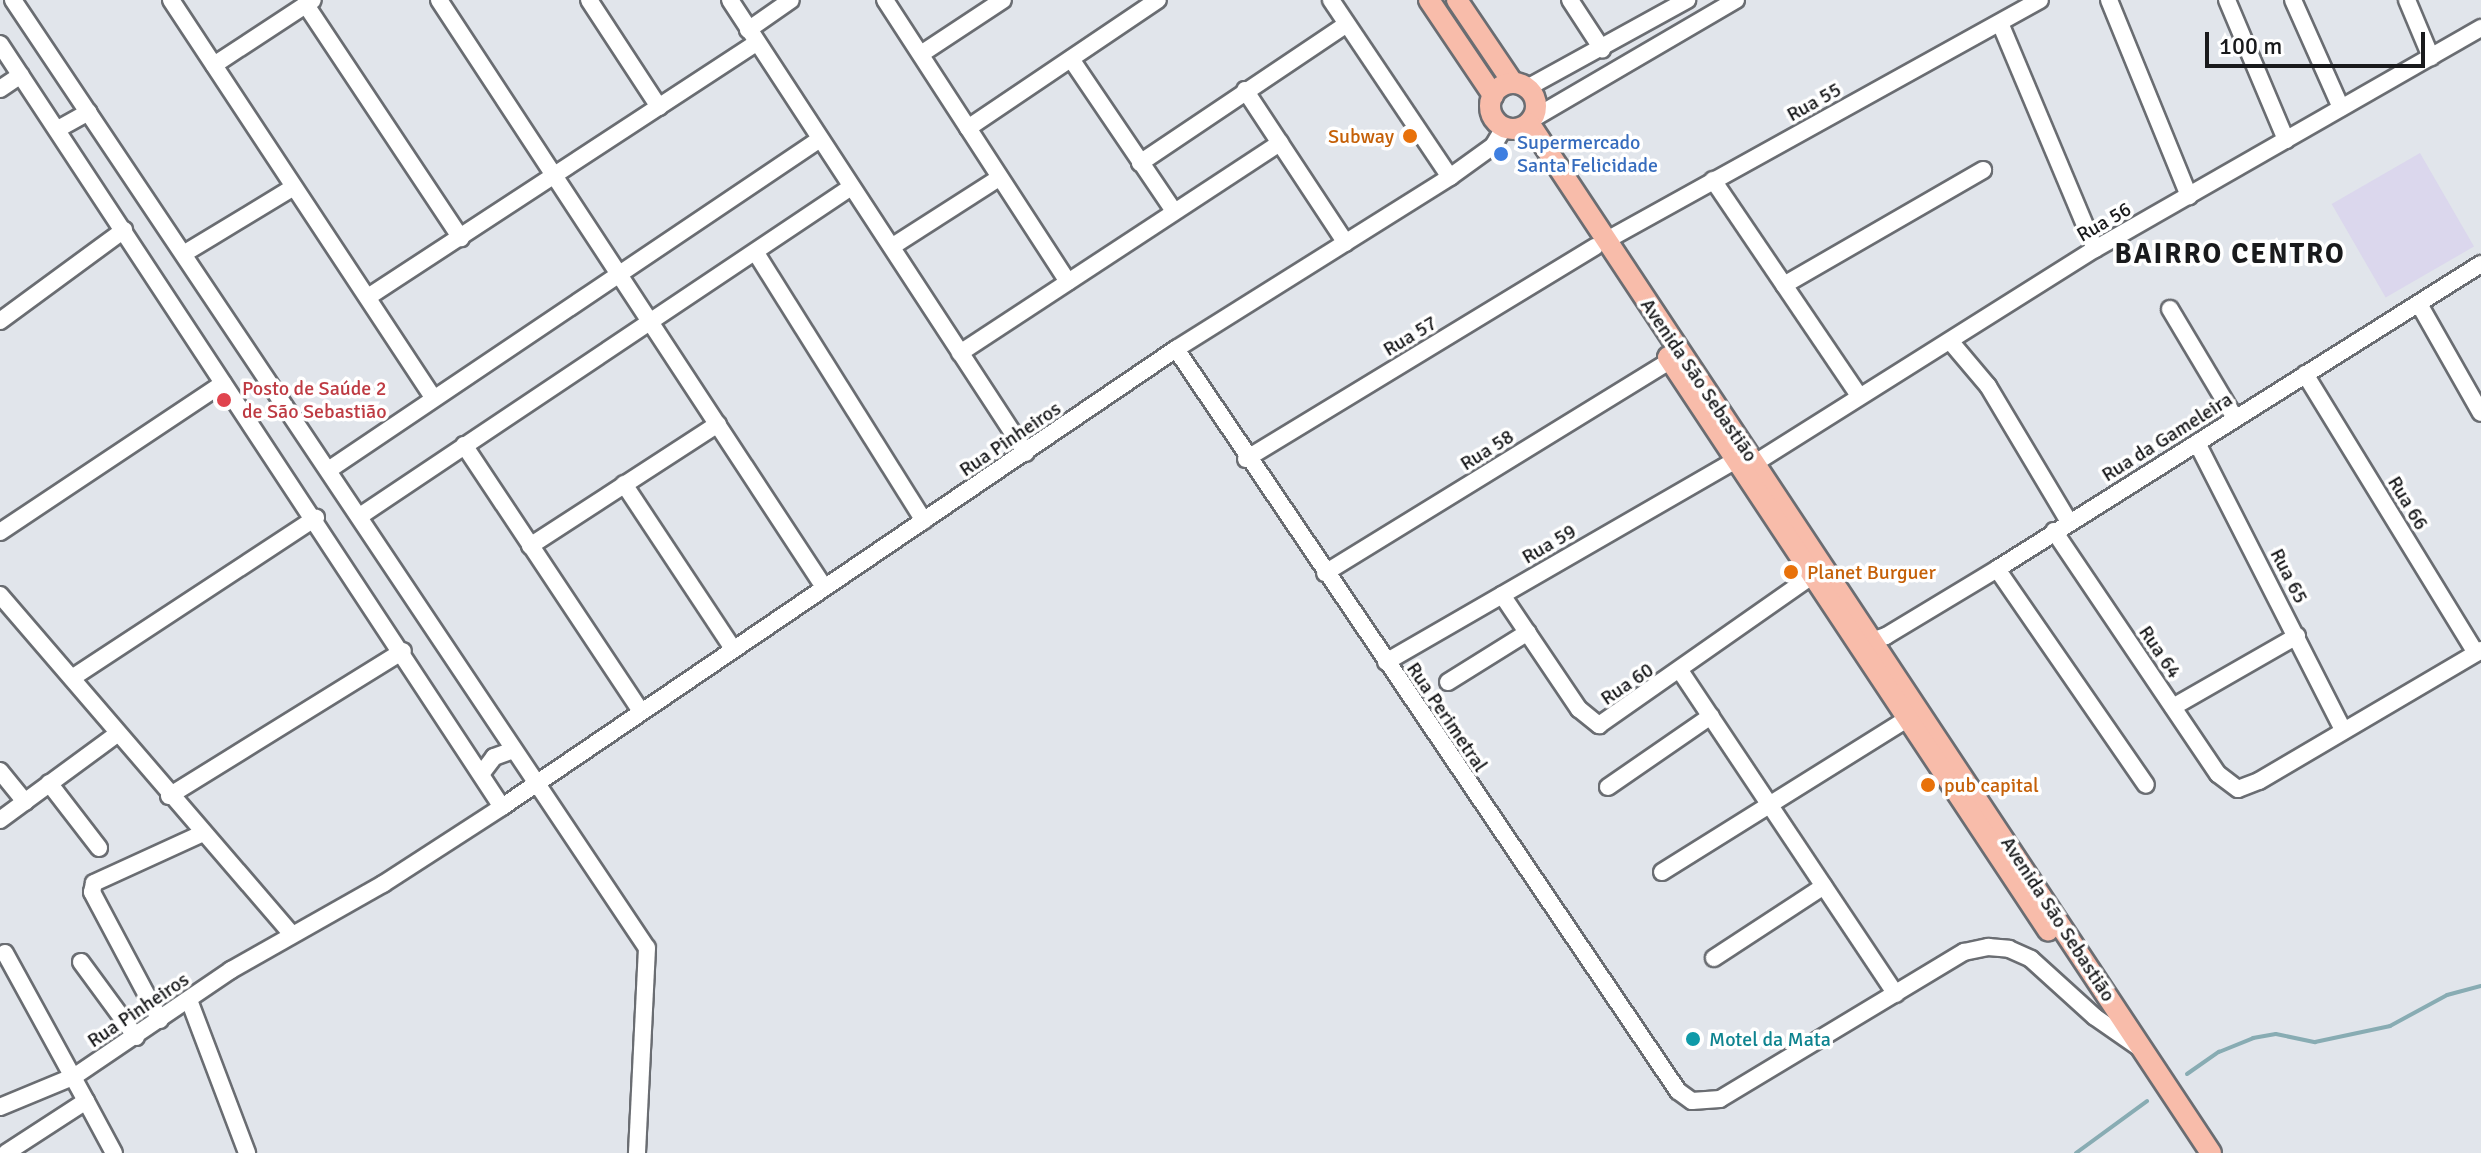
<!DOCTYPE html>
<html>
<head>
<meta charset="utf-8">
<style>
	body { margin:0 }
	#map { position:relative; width:2481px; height:1153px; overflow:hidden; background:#e1e5eb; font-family:Signika,sans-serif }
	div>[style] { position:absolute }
	.education>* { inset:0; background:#dbd7ed; transform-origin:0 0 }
	.stream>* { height:4px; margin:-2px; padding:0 2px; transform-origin:2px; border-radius:2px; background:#88acb3 }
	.roads { filter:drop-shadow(2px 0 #6a6d72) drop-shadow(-2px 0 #6a6d72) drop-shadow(0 2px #6a6d72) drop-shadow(0 -2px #6a6d72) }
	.minor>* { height:16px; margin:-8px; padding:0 8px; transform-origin:8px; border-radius:8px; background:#fff }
	.major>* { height:20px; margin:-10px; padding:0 10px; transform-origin:10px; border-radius:10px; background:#f8bcaa }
	.major>.ring { margin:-10px; padding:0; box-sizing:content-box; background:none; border:20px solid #f8bcaa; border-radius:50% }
	.dots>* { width:22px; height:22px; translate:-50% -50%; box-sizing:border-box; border:4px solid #fff; border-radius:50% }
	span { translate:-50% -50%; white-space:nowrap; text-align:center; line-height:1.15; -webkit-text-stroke:7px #fff; paint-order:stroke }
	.street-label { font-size:20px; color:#191a1c }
	.food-label { font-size:20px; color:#c56008 }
	.right { translate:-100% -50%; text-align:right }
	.left { translate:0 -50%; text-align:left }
	.shop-label { font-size:20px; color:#366cbe }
	.health-label { font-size:20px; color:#be3a42 }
	.culture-label { font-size:20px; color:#0d838f }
	.district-label { font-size:28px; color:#191a1c; font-weight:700; letter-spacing:2px }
	.scale { position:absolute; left:2205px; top:32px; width:220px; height:36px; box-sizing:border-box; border:4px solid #191a1c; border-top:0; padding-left:10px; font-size:24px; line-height:28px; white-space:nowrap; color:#191a1c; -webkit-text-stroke:6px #fff; paint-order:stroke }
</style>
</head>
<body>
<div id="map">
	<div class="education">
		<i style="left:2420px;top:153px;width:108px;height:102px;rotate:60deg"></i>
	</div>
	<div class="stream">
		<i style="left:2187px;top:1074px;width:39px;rotate:-35deg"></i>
		<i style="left:2219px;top:1052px;width:37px;rotate:-22deg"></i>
		<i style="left:2253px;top:1038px;width:23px;rotate:-10deg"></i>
		<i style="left:2276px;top:1034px;width:40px;rotate:12deg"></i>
		<i style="left:2315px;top:1042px;width:77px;rotate:-12deg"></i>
		<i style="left:2390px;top:1026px;width:65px;rotate:-28.5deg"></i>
		<i style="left:2447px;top:995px;width:35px;rotate:-15deg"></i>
		<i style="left:2076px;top:1153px;width:88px;rotate:-36.2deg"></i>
	</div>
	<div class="roads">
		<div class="minor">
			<i style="left:13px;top:0;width:1140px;rotate:56.23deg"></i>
			<i style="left:647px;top:948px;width:205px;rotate:92.8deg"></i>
			<i style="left:171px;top:0;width:476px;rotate:56.6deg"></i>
			<i style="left:439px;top:0;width:702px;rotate:56.74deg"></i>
			<i style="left:589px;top:0;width:128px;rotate:56.8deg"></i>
			<i style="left:730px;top:0;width:541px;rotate:56.84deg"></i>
			<i style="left:885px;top:0;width:336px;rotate:57deg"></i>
			<i style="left:1331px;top:0;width:213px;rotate:56.1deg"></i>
			<i style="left:1570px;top:0;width:59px;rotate:56.9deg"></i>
			<i style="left:2109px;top:0;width:212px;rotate:67.8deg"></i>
			<i style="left:2227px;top:0;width:152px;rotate:67.1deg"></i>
			<i style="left:2293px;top:0;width:118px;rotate:66deg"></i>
			<i style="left:2407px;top:0;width:62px;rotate:67.2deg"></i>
			<i style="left:306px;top:5px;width:280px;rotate:56.4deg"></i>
			<i style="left:2000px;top:23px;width:245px;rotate:67.2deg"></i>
			<i style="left:748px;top:30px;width:52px;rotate:-34.9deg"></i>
			<i style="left:0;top:44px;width:913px;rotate:56.66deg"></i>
			<i style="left:921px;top:54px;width:98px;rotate:-33.4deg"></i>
			<i style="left:1071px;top:59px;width:184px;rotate:55.9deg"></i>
			<i style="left:214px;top:65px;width:118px;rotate:-33.3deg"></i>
			<i style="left:1527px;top:88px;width:183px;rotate:-28.8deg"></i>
			<i style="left:0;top:89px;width:25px;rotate:-34deg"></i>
			<i style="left:1245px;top:90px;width:183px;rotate:56.6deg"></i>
			<i style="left:1534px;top:118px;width:234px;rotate:-30.3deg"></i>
			<i style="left:968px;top:128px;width:229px;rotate:-34deg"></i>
			<i style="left:58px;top:129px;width:35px;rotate:-29deg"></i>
			<i style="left:1140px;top:163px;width:249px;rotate:-33.9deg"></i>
			<i style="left:1713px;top:180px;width:261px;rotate:55.9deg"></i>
			<i style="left:1607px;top:240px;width:495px;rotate:-29deg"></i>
			<i style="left:893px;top:246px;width:126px;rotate:-32.7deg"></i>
			<i style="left:185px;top:253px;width:127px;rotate:-31.2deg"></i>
			<i style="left:756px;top:253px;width:316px;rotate:57.9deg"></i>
			<i style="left:1784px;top:285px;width:230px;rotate:-30deg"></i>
			<i style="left:368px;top:297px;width:465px;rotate:-33.2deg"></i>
			<i style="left:2419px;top:304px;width:125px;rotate:60.4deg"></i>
			<i style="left:2170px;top:309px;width:127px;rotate:59.2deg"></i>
			<i style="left:0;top:321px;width:154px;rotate:-36.3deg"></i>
			<i style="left:1950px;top:341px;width:59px;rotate:49.8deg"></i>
			<i style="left:1988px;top:386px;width:158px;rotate:59.2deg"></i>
			<i style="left:1176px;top:349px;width:896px;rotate:55.92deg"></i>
			<i style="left:1678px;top:1091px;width:17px;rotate:36deg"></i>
			<i style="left:1692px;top:1101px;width:28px;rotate:-4deg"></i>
			<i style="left:1720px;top:1099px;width:285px;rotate:-31.1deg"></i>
			<i style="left:1964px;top:952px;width:25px;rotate:-12deg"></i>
			<i style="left:1988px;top:947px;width:21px;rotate:5deg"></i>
			<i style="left:2009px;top:949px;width:24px;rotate:24deg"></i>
			<i style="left:2031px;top:959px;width:86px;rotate:42.2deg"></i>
			<i style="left:2095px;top:1017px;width:60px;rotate:34.8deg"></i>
			<i style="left:960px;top:353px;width:383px;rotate:-33.3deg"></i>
			<i style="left:2305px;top:374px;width:327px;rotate:58.5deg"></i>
			<i style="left:2197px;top:443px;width:321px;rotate:63deg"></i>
			<i style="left:464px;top:445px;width:318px;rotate:56.4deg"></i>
			<i style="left:1246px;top:459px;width:408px;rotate:-31.3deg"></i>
			<i style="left:1755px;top:463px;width:402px;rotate:-32.2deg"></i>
			<i style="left:2095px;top:249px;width:445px;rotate:-29.8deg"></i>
			<i style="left:330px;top:469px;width:591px;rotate:-33.96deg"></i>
			<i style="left:624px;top:484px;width:196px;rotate:56.5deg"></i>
			<i style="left:360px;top:516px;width:591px;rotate:-33.82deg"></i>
			<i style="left:2054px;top:531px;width:293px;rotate:56deg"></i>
			<i style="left:2218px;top:774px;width:25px;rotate:37deg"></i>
			<i style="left:2238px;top:789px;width:22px;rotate:-21deg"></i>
			<i style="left:2259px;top:781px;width:258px;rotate:-30.5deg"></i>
			<i style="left:0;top:532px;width:268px;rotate:-33.7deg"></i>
			<i style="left:530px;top:546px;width:224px;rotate:-33deg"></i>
			<i style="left:1997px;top:569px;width:262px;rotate:55.4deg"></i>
			<i style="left:1325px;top:573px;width:405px;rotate:-31.6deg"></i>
			<i style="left:0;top:595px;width:447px;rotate:49.3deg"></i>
			<i style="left:1502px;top:595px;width:138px;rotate:56deg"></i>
			<i style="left:1579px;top:709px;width:26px;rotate:39deg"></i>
			<i style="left:1599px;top:725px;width:258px;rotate:-35deg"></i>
			<i style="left:1863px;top:644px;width:24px;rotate:-19deg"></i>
			<i style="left:1886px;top:636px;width:130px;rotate:-31.1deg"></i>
			<i style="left:1997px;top:569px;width:572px;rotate:-32.22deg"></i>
			<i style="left:1386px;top:662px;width:401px;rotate:-30deg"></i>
			<i style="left:1681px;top:672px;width:387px;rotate:56.3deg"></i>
			<i style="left:72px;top:678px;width:292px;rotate:-33.3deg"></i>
			<i style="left:1448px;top:682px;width:94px;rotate:-32deg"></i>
			<i style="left:2173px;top:707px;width:143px;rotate:-29.8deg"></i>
			<i style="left:0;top:771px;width:40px;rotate:51deg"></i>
			<i style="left:482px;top:773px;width:20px;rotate:-53deg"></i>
			<i style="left:494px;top:757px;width:20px;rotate:-20deg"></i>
			<i style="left:49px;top:783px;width:82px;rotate:52.4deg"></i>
			<i style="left:1608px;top:787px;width:125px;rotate:-34.6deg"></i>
			<i style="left:169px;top:796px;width:275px;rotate:-31.8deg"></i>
			<i style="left:0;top:820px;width:145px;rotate:-36.3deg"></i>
			<i style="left:1662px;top:872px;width:289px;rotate:-32deg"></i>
			<i style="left:5px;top:953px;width:169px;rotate:61.3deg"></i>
			<i style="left:86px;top:1101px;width:95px;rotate:147deg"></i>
			<i style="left:1714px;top:958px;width:131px;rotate:-33.2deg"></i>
			<i style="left:81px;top:962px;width:93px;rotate:53.7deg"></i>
			<i style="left:189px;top:1000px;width:164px;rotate:69.2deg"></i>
			<i style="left:160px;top:1020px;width:145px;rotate:-118deg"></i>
			<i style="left:92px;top:892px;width:9px;rotate:-77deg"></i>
			<i style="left:94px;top:883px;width:120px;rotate:-24.6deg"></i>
			<i style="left:86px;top:1101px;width:59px;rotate:61.7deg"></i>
			<i style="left:0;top:1107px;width:81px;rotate:-22.5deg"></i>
			<i style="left:75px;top:1076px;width:189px;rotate:-34.2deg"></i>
			<i style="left:231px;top:970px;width:175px;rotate:-29.5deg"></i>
			<i style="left:383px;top:884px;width:142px;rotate:-32.9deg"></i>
			<i style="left:502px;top:807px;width:815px;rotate:-34.2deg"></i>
			<i style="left:1176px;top:349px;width:324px;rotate:-32.1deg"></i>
			<i style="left:1450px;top:177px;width:53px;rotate:-35.8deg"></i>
			<i style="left:1493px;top:146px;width:21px;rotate:-59deg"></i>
		</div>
		<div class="major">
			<i style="left:1429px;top:0;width:115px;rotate:56deg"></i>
			<i style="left:1457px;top:0;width:100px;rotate:56deg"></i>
			<i class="ring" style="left:1490px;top:83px;width:26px;height:26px"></i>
			<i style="left:1529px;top:123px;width:1235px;rotate:56.49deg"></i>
			<i style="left:1668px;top:357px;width:688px;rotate:56.45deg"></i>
		</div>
	</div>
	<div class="dots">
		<i style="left:1410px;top:136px;background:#e8710a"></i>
		<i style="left:1501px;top:154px;background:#3f7fe0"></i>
		<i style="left:224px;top:400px;background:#e0444e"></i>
		<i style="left:1791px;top:572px;background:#e8710a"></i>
		<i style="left:1928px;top:785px;background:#e8710a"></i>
		<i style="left:1693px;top:1039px;background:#0f9aa8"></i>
	</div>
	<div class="street-label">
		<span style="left:1814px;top:102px;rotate:-29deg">Rua 55</span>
		<span style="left:2104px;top:222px;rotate:-30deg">Rua 56</span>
		<span style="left:1410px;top:336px;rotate:-31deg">Rua 57</span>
		<span style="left:1699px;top:380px;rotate:56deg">Avenida São Sebastião</span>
		<span style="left:2167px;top:437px;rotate:-32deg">Rua da Gameleira</span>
		<span style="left:1010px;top:439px;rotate:-34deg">Rua Pinheiros</span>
		<span style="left:1487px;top:450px;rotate:-32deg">Rua 58</span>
		<span style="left:2408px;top:503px;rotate:59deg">Rua 66</span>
		<span style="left:1549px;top:544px;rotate:-30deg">Rua 59</span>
		<span style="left:2289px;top:576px;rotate:63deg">Rua 65</span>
		<span style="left:2160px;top:652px;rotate:56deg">Rua 64</span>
		<span style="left:1627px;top:684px;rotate:-34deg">Rua 60</span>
		<span style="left:1447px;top:717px;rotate:56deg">Rua Perimetral</span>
		<span style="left:2058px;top:919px;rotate:57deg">Avenida São Sebastião</span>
		<span style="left:138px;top:1010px;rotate:-34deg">Rua Pinheiros</span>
	</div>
	<div class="food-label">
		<span class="right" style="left:1394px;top:136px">Subway</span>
		<span class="left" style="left:1807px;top:572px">Planet Burguer</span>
		<span class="left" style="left:1944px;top:785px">pub capital</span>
	</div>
	<div class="shop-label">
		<span class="left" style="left:1517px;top:154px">Supermercado<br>Santa Felicidade</span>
	</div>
	<div class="health-label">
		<span class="left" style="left:242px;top:400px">Posto de Saúde 2<br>de São Sebastião</span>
	</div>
	<div class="culture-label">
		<span class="left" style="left:1709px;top:1039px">Motel da Mata</span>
	</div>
	<div class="district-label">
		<span style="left:2230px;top:254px">BAIRRO CENTRO</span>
	</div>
	<div class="scale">100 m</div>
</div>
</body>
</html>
